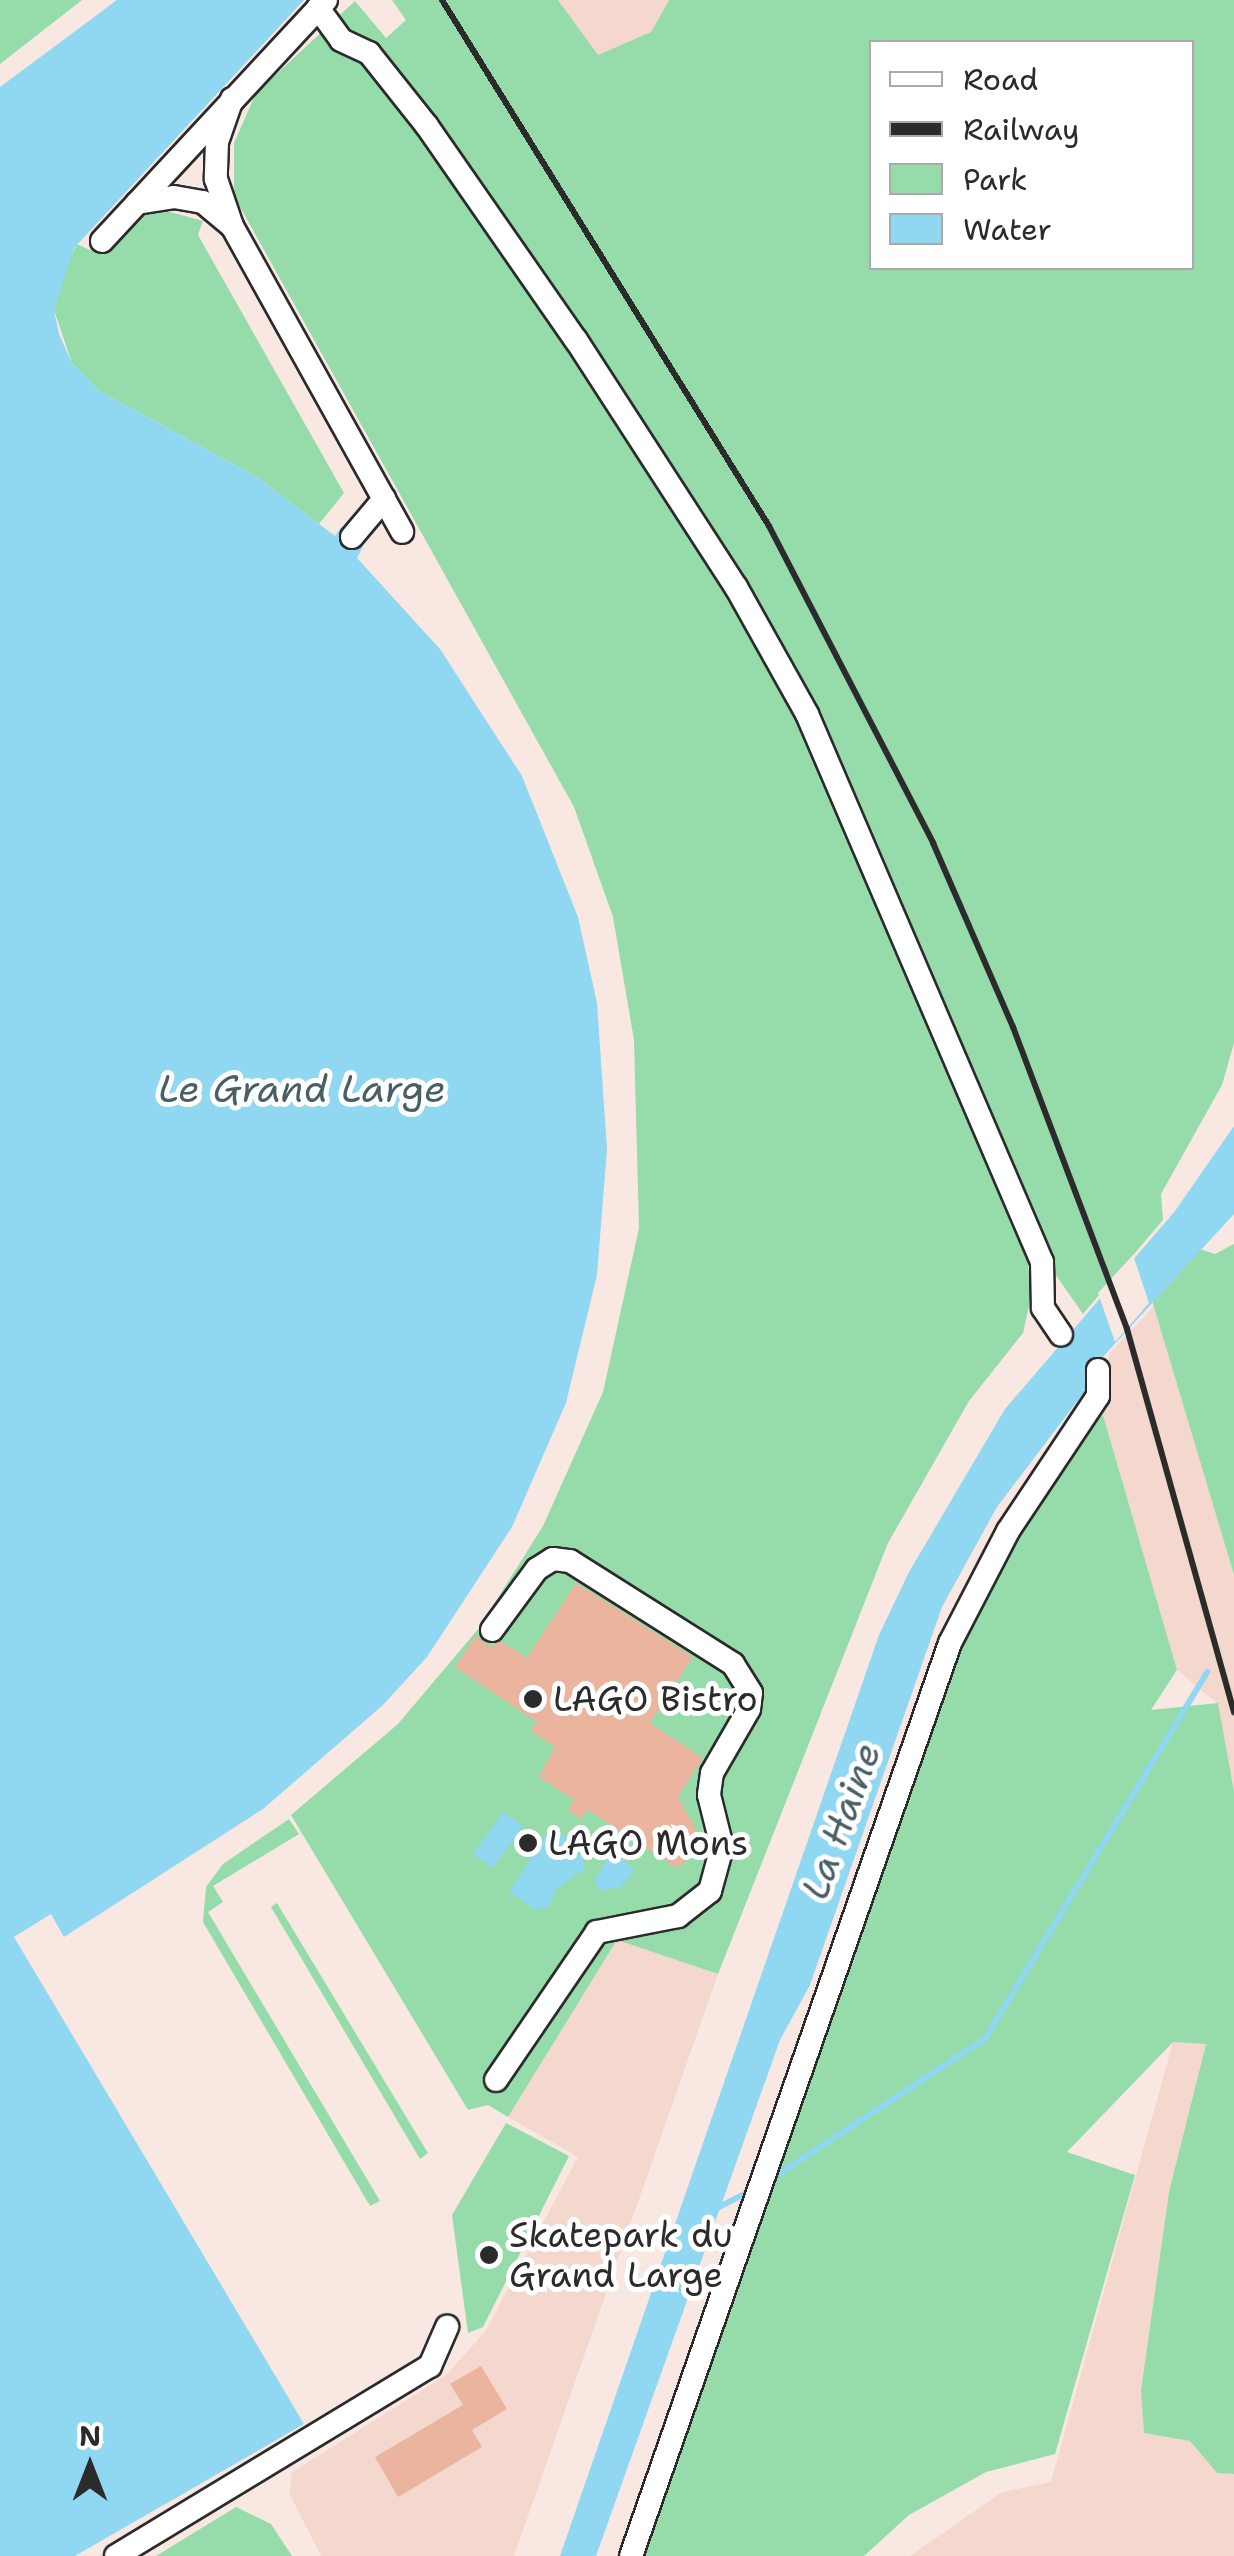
<!DOCTYPE html>
<html>
<head>
<meta charset="utf-8">
<style>
	body { margin:0 }
	#map { position:relative; width:1234px; height:2556px; overflow:hidden; background:#f9e8e2; font-family:"Shantell Sans",sans-serif }
	div>[style] { position:absolute }
	.built>* { inset:0; background:#f4d8ce }
	.green>* { inset:0; background:#95dcaa }
	.water>* { inset:0; background:#90d7f1; transform-origin:0 0 }
	.pier>* { inset:0; background:#f9e8e2 }
	.stream>* { height:6px; margin:-3px; padding:0 3px; transform-origin:3px; border-radius:3px; background:#90d7f1 }
	.building>* { inset:0; background:#eab49e }
	.roads { filter:drop-shadow(2px 0 #2b2b2b) drop-shadow(-2px 0 #2b2b2b) drop-shadow(0 2px #2b2b2b) drop-shadow(0 -2px #2b2b2b) }
	.minor>* { height:22px; margin:-11px; padding:0 11px; transform-origin:11px; border-radius:11px; background:#fff }
	.rail>* { height:6px; margin:-3px; padding:0 3px; transform-origin:3px; border-radius:3px; background:#2b2b2b }
	.dots>* { width:28px; height:28px; translate:-50% -50%; box-sizing:border-box; border:5px solid #fff; border-radius:50% }
	span { translate:-50% -50%; white-space:nowrap; text-align:center; line-height:1.15; -webkit-text-stroke:10px #fff; paint-order:stroke }
	.poi-label { font-size:35px; color:#2b2b2b }
	.left { translate:0 -50%; text-align:left }
	.water-label { font-size:38px; color:#495f66; font-style:italic }
	.legend { position:absolute; left:869px; top:40px; width:325px; height:230px; box-sizing:border-box; background:#fff; border:2px solid #aaa; margin:0; padding:12px 18px; list-style:none; font-size:30px; color:#2b2b2b }
	.legend li { display:flex; align-items:center; gap:20px; height:50px }
	.legend b { width:50px; border:2px solid #aaa }
	.north { position:absolute; left:40px; top:2416px; width:100px; height:100px; -webkit-text-stroke:8px #fff; paint-order:stroke; rotate:0deg; font-size:28px; font-weight:700; line-height:40px; text-align:center; color:#2b2b2b }
	.north::after { content:''; display:block; margin:auto; width:35px; height:45px; background:#2b2b2b; clip-path:polygon(50% 0,100% 100%,50% 72%,0 100%) }
</style>
</head>
<body>
<div id="map">
	<div class="built">
		<i style="clip-path:polygon(558px 0,669px 0,651px 32px,598px 56px)"></i>
		<i style="clip-path:polygon(1154px 1306px,1234px 1575px,1234px 1791px,1218px 1704px,1177px 1670px,1103px 1415px,1109px 1354px)"></i>
		<i style="clip-path:polygon(617px 1940px,718px 1974px,514px 2556px,321px 2556px,290px 2495px,291px 2473px,446px 2375px,485px 2332px,578px 2157px,508px 2117px)"></i>
		<i style="clip-path:polygon(1173px 2042px,1206px 2043px,1169px 2192px,1141px 2390px,1144px 2433px,1191px 2441px,1217px 2473px,1234px 2474px,1234px 2556px,910px 2556px,1002px 2492px,1051px 2482px)"></i>
	</div>
	<div class="green">
		<i style="clip-path:polygon(0 0,82px 0,0 64px)"></i>
		<i style="clip-path:polygon(evenodd,392px 0,558px 0,598px 55px,651px 32px,669px 0,1234px 0,1234px 1043px,1222px 1085px,1161px 1194px,1163px 1220px,1083px 1314px,1023px 1228px,1032px 1293px,1023px 1333px,969px 1401px,888px 1543px,718px 1974px,617px 1940px,508px 2117px,488px 2105px,468px 2110px,291px 1815px,398px 1724px,479px 1628px,543px 1526px,603px 1392px,639px 1228px,634px 1040px,613px 917px,574px 807px,234px 196px,234px 143px,256px 93px,355px 1px,386px 38px,406px 20px,392px 0,872px 42px,1192px 42px,1192px 268px,872px 268px,872px 42px)"></i>
		<i style="clip-path:polygon(137px 203px,203px 221px,198px 235px,344px 493px,319px 524px,260px 479px,98px 390px,72px 363px,54px 310px,61px 275px,77px 244px,96px 253px)"></i>
		<i style="clip-path:polygon(1234px 1244px,1234px 1575px,1151px 1297px,1196px 1248px,1215px 1254px)"></i>
		<i style="clip-path:polygon(1103px 1415px,1177px 1670px,1151px 1710px,1218px 1703px,1234px 1791px,1234px 2474px,1217px 2473px,1190px 2441px,1144px 2433px,1141px 2390px,1169px 2192px,1206px 2044px,1173px 2042px,1067px 2152px,1135px 2175px,1055px 2454px,986px 2472px,909px 2515px,864px 2556px,633px 2556px,671px 2476px,692px 2391px,923px 1718px,1065px 1446px)"></i>
		<i style="clip-path:polygon(289px 1819px,299px 1834px,213px 1886px,223px 1902px,208px 1912px,380px 2201px,370px 2206px,203px 1922px,206px 1887px,223px 1864px)"></i>
		<i style="clip-path:polygon(277px 1903px,428px 2153px,420px 2159px,271px 1907px)"></i>
		<i style="clip-path:polygon(506px 2123px,569px 2156px,483px 2327px,468px 2333px,452px 2215px)"></i>
		<i style="clip-path:polygon(236px 2507px,271px 2524px,292px 2556px,156px 2556px)"></i>
	</div>
	<div class="water">
		<i style="clip-path:polygon(117px 0,304px 0,74px 248px,54px 310px,59px 334px,72px 363px,98px 390px,260px 479px,335px 536px,341px 527px,363px 547px,357px 558px,440px 649px,522px 776px,578px 917px,597px 1003px,607px 1149px,597px 1275px,566px 1403px,512px 1527px,427px 1657px,383px 1705px,263px 1809px,64px 1937px,51px 1914px,14px 1937px,304px 2424px,75px 2556px,0 2556px,0 87px)"></i>
		<i style="clip-path:polygon(1234px 1126px,1234px 1214px,1088px 1373px,1085px 1391px,997px 1507px,942px 1607px,810px 1985px,780px 2040px,596px 2556px,560px 2556px,879px 1635px,909px 1572px,1005px 1409px,1175px 1211px)"></i>
		<i style="left:503px;top:1812px;width:24px;height:52px;rotate:35deg"></i>
		<i style="clip-path:polygon(551px 1827px,579px 1846px,585px 1868px,557px 1889px,548px 1907px,534px 1909px,509px 1892px)"></i>
		<i style="clip-path:polygon(612px 1851px,635px 1870px,620px 1888px,599px 1890px,594px 1881px)"></i>
	</div>
	<div class="pier">
		<i style="clip-path:polygon(1133px 1255px,1149px 1303px,1115px 1342px,1098px 1293px)"></i>
	</div>
	<div class="stream">
		<i style="left:773px;top:2178px;width:254px;rotate:-33.3deg"></i>
		<i style="left:985px;top:2039px;width:429px;rotate:-58.8deg"></i>
		<i style="left:715px;top:2209px;width:34px;rotate:-27deg"></i>
	</div>
	<div class="building">
		<i style="clip-path:polygon(576px 1583px,693px 1657px,650px 1723px,703px 1758px,678px 1797px,706px 1847px,676px 1868px,588px 1810px,581px 1819px,568px 1810px,574px 1800px,539px 1777px,555px 1747px,531px 1731px,537px 1722px,455px 1667px,475px 1636px,491px 1647px,501px 1641px,527px 1658px)"></i>
		<i style="clip-path:polygon(481px 2366px,507px 2409px,472px 2430px,482px 2447px,398px 2497px,375px 2457px,463px 2405px,450px 2384px)"></i>
	</div>
	<div class="roads">
		<div class="minor">
			<i style="left:318px;top:8px;width:39px;rotate:54deg"></i>
			<i style="left:341px;top:40px;width:31px;rotate:25deg"></i>
			<i style="left:369px;top:53px;width:93px;rotate:51.5deg"></i>
			<i style="left:427px;top:126px;width:261px;rotate:55.2deg"></i>
			<i style="left:576px;top:340px;width:294px;rotate:57.1deg"></i>
			<i style="left:736px;top:587px;width:145px;rotate:60.8deg"></i>
			<i style="left:807px;top:714px;width:596px;rotate:66.79deg"></i>
			<i style="left:1042px;top:1262px;width:46px;rotate:88.8deg"></i>
			<i style="left:1043px;top:1308px;width:32px;rotate:56deg"></i>
			<i style="left:232px;top:99px;width:46px;rotate:109.2deg"></i>
			<i style="left:217px;top:142px;width:37px;rotate:92deg"></i>
			<i style="left:216px;top:179px;width:50px;rotate:71.2deg"></i>
			<i style="left:232px;top:226px;width:350px;rotate:60.9deg"></i>
			<i style="left:137px;top:203px;width:37px;rotate:-9deg"></i>
			<i style="left:174px;top:197px;width:29px;rotate:10deg"></i>
			<i style="left:203px;top:202px;width:38px;rotate:40deg"></i>
			<i style="left:102px;top:241px;width:329px;rotate:-47.1deg"></i>
			<i style="left:352px;top:537px;width:50px;rotate:-49.9deg"></i>
			<i style="left:492px;top:1630px;width:76px;rotate:-53.6deg"></i>
			<i style="left:537px;top:1569px;width:19px;rotate:-32deg"></i>
			<i style="left:553px;top:1559px;width:17px;rotate:7deg"></i>
			<i style="left:570px;top:1561px;width:193px;rotate:32.3deg"></i>
			<i style="left:733px;top:1664px;width:34px;rotate:58deg"></i>
			<i style="left:751px;top:1693px;width:16px;rotate:97deg"></i>
			<i style="left:749px;top:1709px;width:74px;rotate:120deg"></i>
			<i style="left:712px;top:1773px;width:22px;rotate:98deg"></i>
			<i style="left:709px;top:1795px;width:54px;rotate:76deg"></i>
			<i style="left:722px;top:1847px;width:46px;rotate:105.3deg"></i>
			<i style="left:710px;top:1891px;width:41px;rotate:142deg"></i>
			<i style="left:678px;top:1916px;width:83px;rotate:168.8deg"></i>
			<i style="left:597px;top:1932px;width:179px;rotate:124.3deg"></i>
			<i style="left:116px;top:2556px;width:367px;rotate:-31.2deg"></i>
			<i style="left:430px;top:2366px;width:43px;rotate:-66.4deg"></i>
			<i style="left:631px;top:2556px;width:967px;rotate:-70.74deg"></i>
			<i style="left:950px;top:1643px;width:126px;rotate:-62.6deg"></i>
			<i style="left:1008px;top:1531px;width:162px;rotate:-56.3deg"></i>
			<i style="left:1098px;top:1396px;width:26px;rotate:-90deg"></i>
		</div>
	</div>
	<div class="rail">
		<i style="left:442px;top:0;width:619px;rotate:58.13deg"></i>
		<i style="left:769px;top:526px;width:357px;rotate:62.6deg"></i>
		<i style="left:933px;top:843px;width:201px;rotate:66.5deg"></i>
		<i style="left:1013px;top:1027px;width:323px;rotate:69.3deg"></i>
		<i style="left:1127px;top:1329px;width:398px;rotate:74.4deg"></i>
	</div>
	<div class="dots">
		<i style="left:533px;top:1699px;background:#2b2b2b"></i>
		<i style="left:528px;top:1843px;background:#2b2b2b"></i>
		<i style="left:489px;top:2255px;background:#2b2b2b"></i>
	</div>
	<div class="poi-label">
		<span class="left" style="left:553px;top:1699px">LAGO Bistro</span>
		<span class="left" style="left:548px;top:1843px">LAGO Mons</span>
		<span class="left" style="left:509px;top:2255px">Skatepark du<br>Grand Large</span>
	</div>
	<div class="water-label">
		<span style="left:302px;top:1089px">Le Grand Large</span>
		<span style="left:841px;top:1821px;rotate:-70deg">La Haine</span>
	</div>
	<ul class="legend">
	<li><b style="height:12px;background:#fff"></b>Road</li>
	<li><b style="height:12px;background:#2b2b2b"></b>Railway</li>
	<li><b style="height:28px;background:#95dcaa"></b>Park</li>
	<li><b style="height:28px;background:#90d7f1"></b>Water</li>
	</ul>
	<div class="north">N</div>
</div>
</body>
</html>
